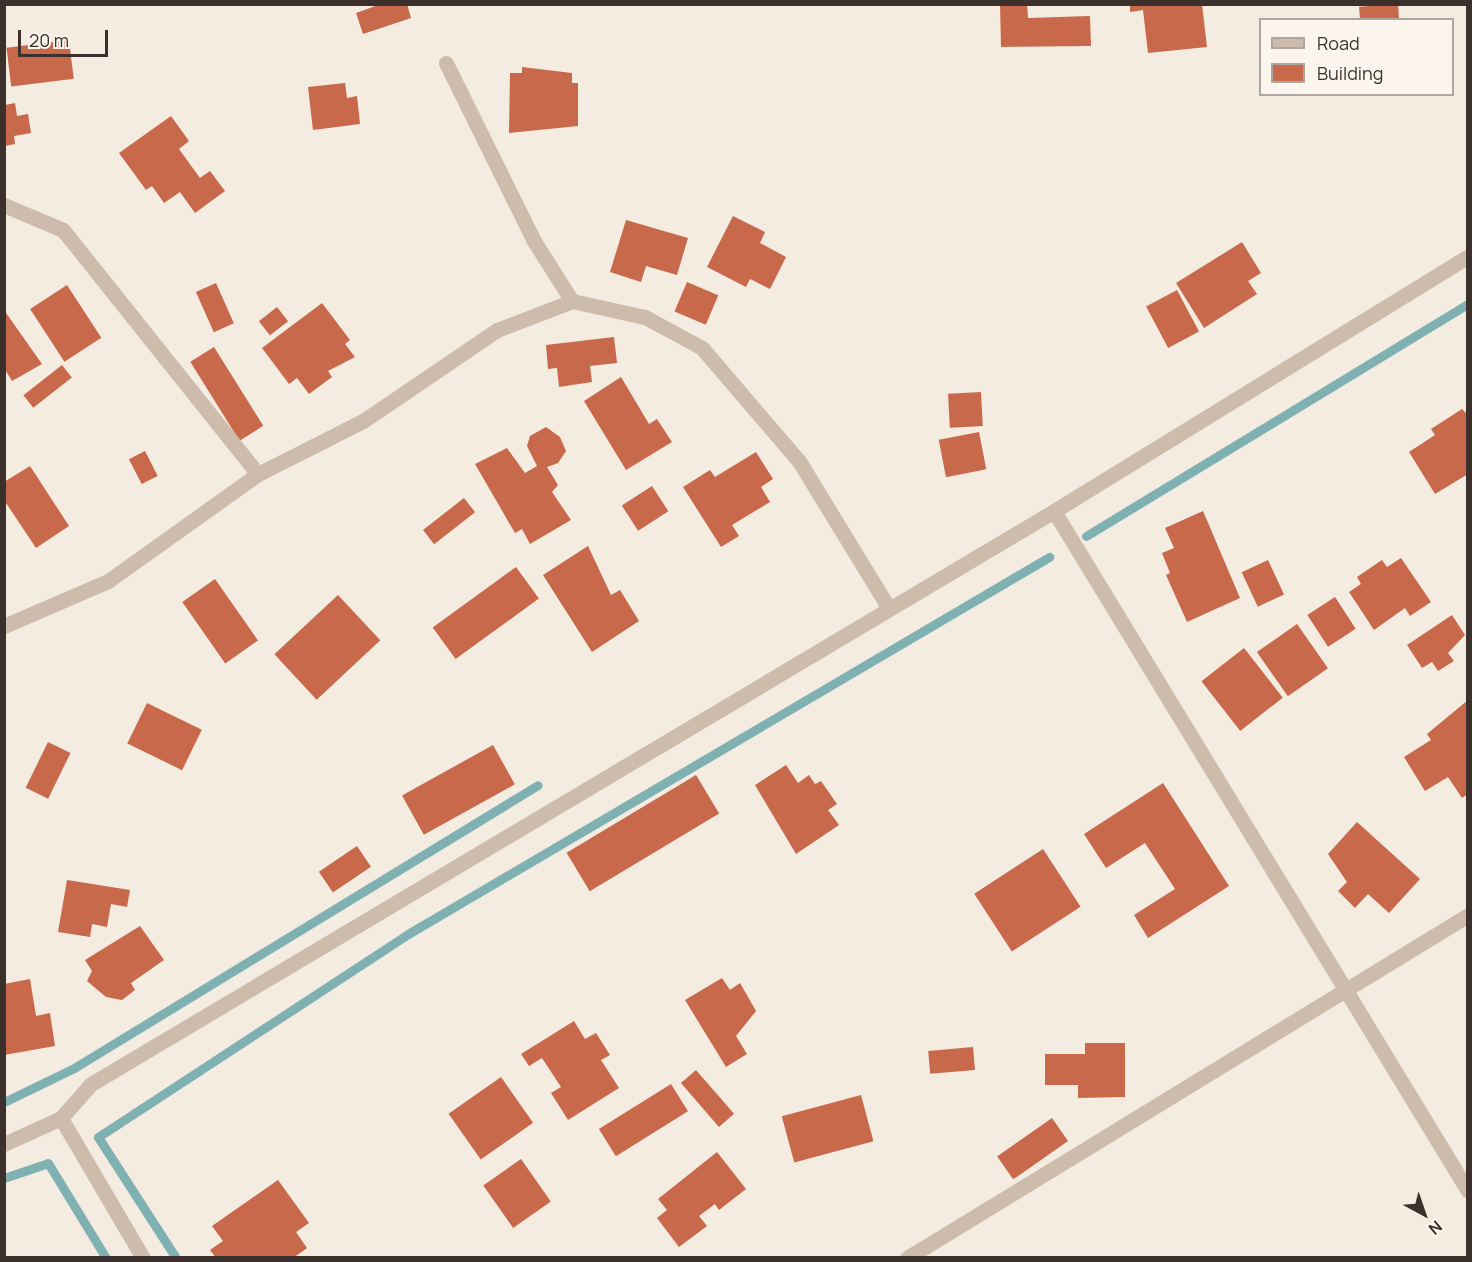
<!DOCTYPE html>
<html>
<head>
<meta charset="utf-8">
<style>
	body { margin:0 }
	#map { position:relative; width:1472px; height:1262px; overflow:hidden; background:#f4ebe1; font-family:Manrope,sans-serif }
	div>[style] { position:absolute }
	.stream>* { height:9px; margin:-4.5px; padding:0 4.5px; transform-origin:4.5px; border-radius:4.5px; background:#7fb0b2 }
	.building>* { inset:0; background:#c8694b; transform-origin:0 0 }
	.minor>* { height:15px; margin:-7.5px; padding:0 7.5px; transform-origin:7.5px; border-radius:7.5px; background:#cdbbac }
	.tertiary>* { height:15px; margin:-7.5px; padding:0 7.5px; transform-origin:7.5px; border-radius:7.5px; background:#cdbbac }
	span { translate:-50% -50%; white-space:nowrap; text-align:center; line-height:1.15; -webkit-text-stroke:6px #fbf5ee; paint-order:stroke }
	.frame { position:absolute; inset:0; border:6px solid #3b302b; pointer-events:none }
	.legend { position:absolute; left:1259px; top:18px; width:195px; height:78px; box-sizing:border-box; background:#fbf5ee; border:2px solid #aea6a0; margin:0; padding:8px 10px; list-style:none; font-size:18px; color:#3b302b }
	.legend li { display:flex; align-items:center; gap:12px; height:30px }
	.legend b { width:30px; border:2px solid #aea6a0 }
	.north { position:absolute; left:1394px; top:1184px; width:60px; height:60px; -webkit-text-stroke:4px #fbf5ee; paint-order:stroke; rotate:140deg; font-size:16px; font-weight:700; line-height:24px; text-align:center; color:#3b302b }
	.north::after { content:''; display:block; margin:auto; width:21px; height:27px; background:#3b302b; clip-path:polygon(50% 0,100% 100%,50% 72%,0 100%) }
	.scale { position:absolute; left:18px; top:30px; width:90px; height:27px; box-sizing:border-box; border:3px solid #3b302b; border-top:0; padding-left:8px; font-size:18px; line-height:21px; white-space:nowrap; color:#3b302b; -webkit-text-stroke:4px #fbf5ee; paint-order:stroke }
</style>
</head>
<body>
<div id="map">
	<div class="stream">
		<i style="left:1086px;top:536px;width:447px;rotate:-31.3deg"></i>
		<i style="left:4px;top:1102px;width:78px;rotate:-25.9deg"></i>
		<i style="left:74px;top:1068px;width:543px;rotate:-31.38deg"></i>
		<i style="left:4px;top:1178px;width:46px;rotate:-18.8deg"></i>
		<i style="left:48px;top:1163px;width:111px;rotate:58.6deg"></i>
		<i style="left:176px;top:1258px;width:144px;rotate:-122.8deg"></i>
		<i style="left:98px;top:1137px;width:371px;rotate:-33.2deg"></i>
		<i style="left:408px;top:934px;width:744px;rotate:-30.46deg"></i>
	</div>
	<div class="building">
		<i style="clip-path:polygon(381px 4px,407px 4px,411px 18px,363px 34px,356px 13px)"></i>
		<i style="clip-path:polygon(1000px 4px,1027px 4px,1028px 18px,1090px 16px,1091px 46px,1001px 47px)"></i>
		<i style="clip-path:polygon(1130px 4px,1202px 4px,1207px 47px,1148px 53px,1143px 10px,1130px 12px)"></i>
		<i style="left:1398px;top:4px;width:16px;height:39px;rotate:86deg"></i>
		<i style="left:69px;top:40px;width:39px;height:63px;rotate:83deg"></i>
		<i style="clip-path:polygon(522px 67px,572px 73px,572px 83px,578px 83px,578px 126px,509px 133px,510px 73px,522px 73px)"></i>
		<i style="clip-path:polygon(345px 83px,347px 98px,357px 96px,360px 124px,313px 130px,308px 87px)"></i>
		<i style="clip-path:polygon(15px 103px,17px 116px,28px 114px,31px 133px,14px 136px,15px 144px,5px 146px,5px 105px)"></i>
		<i style="clip-path:polygon(171px 116px,189px 141px,179px 149px,200px 178px,210px 171px,225px 191px,195px 213px,180px 192px,164px 203px,152px 186px,146px 190px,119px 153px)"></i>
		<i style="clip-path:polygon(733px 216px,765px 232px,760px 243px,786px 257px,770px 289px,750px 279px,746px 287px,707px 267px)"></i>
		<i style="clip-path:polygon(626px 220px,688px 238px,677px 275px,646px 266px,641px 282px,610px 272px)"></i>
		<i style="clip-path:polygon(1242px 242px,1261px 273px,1248px 281px,1257px 294px,1204px 328px,1176px 283px)"></i>
		<i style="left:687px;top:282px;width:34px;height:32px;rotate:23deg"></i>
		<i style="left:216px;top:283px;width:44px;height:22px;rotate:66deg"></i>
		<i style="left:67px;top:285px;width:63px;height:44px;rotate:57deg"></i>
		<i style="left:1177px;top:290px;width:47px;height:35px;rotate:62deg"></i>
		<i style="clip-path:polygon(322px 303px,350px 340px,345px 344px,355px 357px,328px 371px,332px 377px,309px 394px,297px 378px,289px 384px,262px 348px)"></i>
		<i style="left:277px;top:307px;width:18px;height:23px;rotate:52deg"></i>
		<i style="clip-path:polygon(4px 310px,42px 364px,12px 381px,4px 368px)"></i>
		<i style="clip-path:polygon(614px 337px,617px 363px,590px 366px,592px 382px,559px 387px,557px 368px,548px 369px,546px 345px)"></i>
		<i style="left:214px;top:347px;width:93px;height:28px;rotate:58deg"></i>
		<i style="left:62px;top:365px;width:16px;height:49px;rotate:52deg"></i>
		<i style="clip-path:polygon(621px 377px,649px 424px,657px 419px,672px 442px,626px 470px,584px 401px)"></i>
		<i style="left:981px;top:392px;width:34px;height:33px;rotate:87deg"></i>
		<i style="clip-path:polygon(1462px 409px,1468px 415px,1468px 474px,1435px 494px,1409px 452px,1435px 435px,1431px 429px)"></i>
		<i style="clip-path:polygon(546px 427px,560px 437px,566px 451px,558px 463px,547px 467px,558px 485px,552px 492px,571px 520px,530px 544px,522px 529px,515px 533px,475px 464px,507px 448px,525px 473px,537px 466px,527px 446px,530px 436px)"></i>
		<i style="left:979px;top:432px;width:38px;height:41px;rotate:79deg"></i>
		<i style="left:145px;top:451px;width:28px;height:18px;rotate:63deg"></i>
		<i style="clip-path:polygon(756px 452px,773px 479px,761px 487px,770px 502px,732px 525px,739px 536px,721px 547px,683px 487px,710px 470px,715px 477px)"></i>
		<i style="clip-path:polygon(30px 466px,69px 526px,36px 548px,4px 500px,4px 482px)"></i>
		<i style="left:652px;top:486px;width:30px;height:36px;rotate:57deg"></i>
		<i style="left:464px;top:498px;width:18px;height:52px;rotate:52deg"></i>
		<i style="clip-path:polygon(1203px 511px,1240px 598px,1187px 622px,1166px 575px,1170px 573px,1162px 553px,1174px 548px,1165px 528px)"></i>
		<i style="clip-path:polygon(588px 546px,611px 595px,620px 590px,639px 621px,592px 652px,543px 575px)"></i>
		<i style="clip-path:polygon(1401px 558px,1431px 602px,1410px 616px,1405px 608px,1374px 630px,1349px 592px,1361px 584px,1357px 577px,1382px 560px,1387px 567px)"></i>
		<i style="left:1268px;top:560px;width:38px;height:29px;rotate:65deg"></i>
		<i style="left:516px;top:567px;width:39px;height:103px;rotate:54deg"></i>
		<i style="left:215px;top:579px;width:75px;height:40px;rotate:55deg"></i>
		<i style="left:338px;top:595px;width:62px;height:87px;rotate:47deg"></i>
		<i style="left:1335px;top:597px;width:38px;height:33px;rotate:57deg"></i>
		<i style="clip-path:polygon(1452px 615px,1465px 635px,1448px 653px,1454px 661px,1438px 671px,1432px 662px,1422px 668px,1407px 645px)"></i>
		<i style="left:1297px;top:624px;width:54px;height:49px;rotate:55deg"></i>
		<i style="left:1244px;top:648px;width:63px;height:54px;rotate:52deg"></i>
		<i style="clip-path:polygon(1468px 700px,1468px 794px,1462px 798px,1448px 777px,1425px 791px,1404px 757px,1431px 740px,1427px 734px)"></i>
		<i style="left:147px;top:703px;width:61px;height:45px;rotate:26deg"></i>
		<i style="left:48px;top:742px;width:25px;height:51px;rotate:26deg"></i>
		<i style="left:493px;top:745px;width:45px;height:104px;rotate:61deg"></i>
		<i style="clip-path:polygon(786px 765px,798px 783px,809px 775px,815px 784px,821px 781px,837px 804px,828px 810px,839px 825px,796px 854px,755px 785px)"></i>
		<i style="left:696px;top:775px;width:45px;height:151px;rotate:59deg"></i>
		<i style="clip-path:polygon(1163px 783px,1229px 886px,1148px 938px,1134px 915px,1175px 889px,1145px 843px,1106px 868px,1084px 834px)"></i>
		<i style="clip-path:polygon(1357px 822px,1420px 879px,1389px 913px,1368px 894px,1355px 908px,1338px 891px,1347px 882px,1328px 854px)"></i>
		<i style="left:357px;top:846px;width:25px;height:46px;rotate:56deg"></i>
		<i style="left:1043px;top:849px;width:69px;height:82px;rotate:57deg"></i>
		<i style="clip-path:polygon(67px 880px,130px 890px,127px 907px,111px 904px,107px 927px,92px 924px,90px 937px,58px 932px)"></i>
		<i style="clip-path:polygon(140px 926px,164px 960px,131px 983px,135px 990px,122px 1000px,106px 997px,87px 981px,92px 971px,85px 960px)"></i>
		<i style="clip-path:polygon(722px 978px,730px 990px,740px 983px,756px 1011px,736px 1036px,747px 1054px,726px 1067px,685px 1000px)"></i>
		<i style="clip-path:polygon(30px 979px,36px 1016px,50px 1013px,55px 1046px,4px 1055px,4px 984px)"></i>
		<i style="clip-path:polygon(574px 1021px,585px 1039px,596px 1033px,610px 1055px,601px 1060px,619px 1088px,568px 1120px,551px 1093px,561px 1087px,542px 1058px,529px 1066px,521px 1054px)"></i>
		<i style="clip-path:polygon(1085px 1043px,1125px 1043px,1125px 1097px,1078px 1098px,1078px 1085px,1045px 1085px,1045px 1054px,1085px 1054px)"></i>
		<i style="left:973px;top:1047px;width:23px;height:45px;rotate:85deg"></i>
		<i style="left:696px;top:1070px;width:58px;height:20px;rotate:49deg"></i>
		<i style="left:501px;top:1077px;width:56px;height:64px;rotate:55deg"></i>
		<i style="left:671px;top:1084px;width:32px;height:85px;rotate:58deg"></i>
		<i style="left:861px;top:1095px;width:48px;height:82px;rotate:75deg"></i>
		<i style="left:1052px;top:1118px;width:28px;height:67px;rotate:55deg"></i>
		<i style="clip-path:polygon(717px 1152px,746px 1189px,719px 1210px,715px 1204px,699px 1216px,707px 1226px,679px 1247px,657px 1218px,667px 1210px,658px 1199px)"></i>
		<i style="left:521px;top:1159px;width:52px;height:46px;rotate:55deg"></i>
		<i style="clip-path:polygon(278px 1180px,309px 1223px,296px 1232px,307px 1248px,293px 1258px,216px 1258px,210px 1250px,223px 1241px,212px 1226px)"></i>
	</div>
	<div class="minor">
		<i style="left:446px;top:63px;width:199px;rotate:63.7deg"></i>
		<i style="left:534px;top:241px;width:71px;rotate:57.7deg"></i>
		<i style="left:4px;top:205px;width:64px;rotate:23deg"></i>
		<i style="left:63px;top:230px;width:312px;rotate:51.4deg"></i>
		<i style="left:1054px;top:511px;width:796px;rotate:58.67deg"></i>
		<i style="left:4px;top:626px;width:113px;rotate:-23.4deg"></i>
		<i style="left:108px;top:581px;width:184px;rotate:-35.5deg"></i>
		<i style="left:258px;top:474px;width:118px;rotate:-26.8deg"></i>
		<i style="left:363px;top:421px;width:162px;rotate:-34.2deg"></i>
		<i style="left:497px;top:330px;width:80px;rotate:-21.1deg"></i>
		<i style="left:572px;top:301px;width:75px;rotate:12.4deg"></i>
		<i style="left:645px;top:317px;width:65px;rotate:28.5deg"></i>
		<i style="left:702px;top:348px;width:149px;rotate:49.4deg"></i>
		<i style="left:799px;top:461px;width:171px;rotate:58.6deg"></i>
		<i style="left:4px;top:1144px;width:63px;rotate:-24.5deg"></i>
		<i style="left:907px;top:1258px;width:658px;rotate:-31.44deg"></i>
	</div>
	<div class="tertiary">
		<i style="left:143px;top:1258px;width:162px;rotate:-120.4deg"></i>
		<i style="left:61px;top:1118px;width:45px;rotate:-48.6deg"></i>
		<i style="left:91px;top:1084px;width:1121px;rotate:-30.75deg"></i>
		<i style="left:1054px;top:511px;width:486px;rotate:-31.6deg"></i>
	</div>
	<div class="frame"></div>
	<ul class="legend">
	<li><b style="height:8px;background:#cdbbac"></b>Road</li>
	<li><b style="height:16px;background:#c8694b"></b>Building</li>
	</ul>
	<div class="north">N</div>
	<div class="scale">20 m</div>
</div>
</body>
</html>
